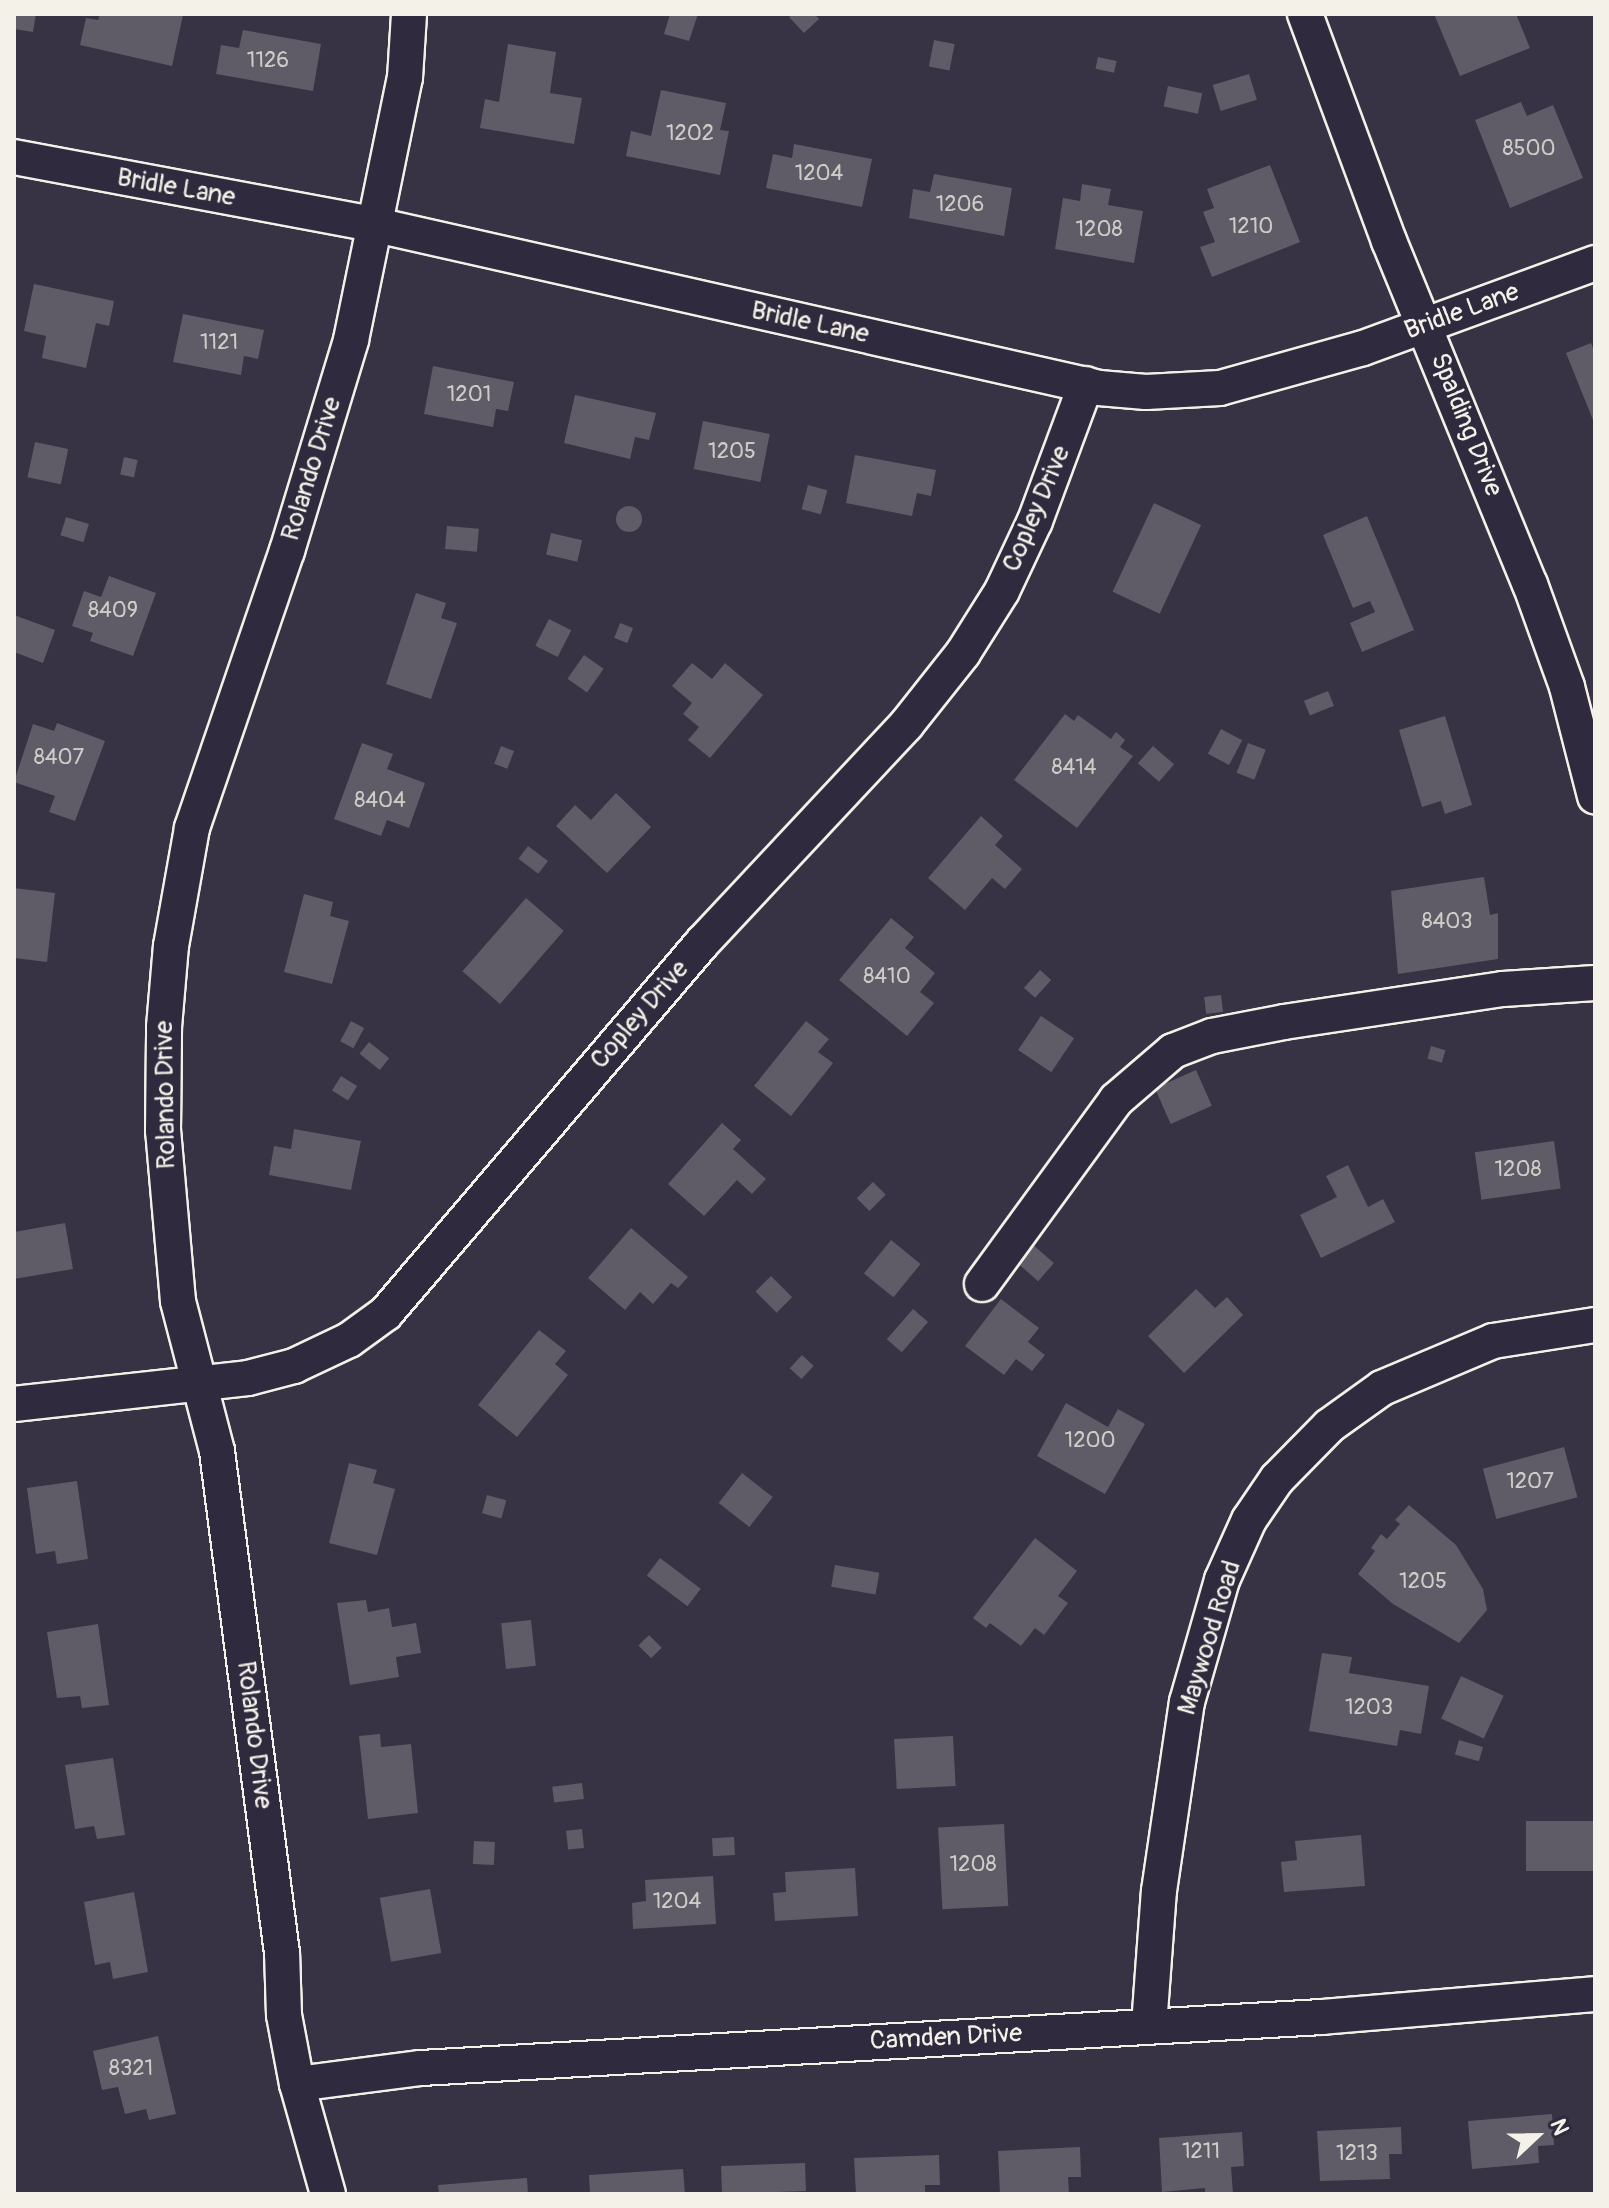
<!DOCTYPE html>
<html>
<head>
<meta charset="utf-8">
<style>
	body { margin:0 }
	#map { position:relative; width:1609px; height:2208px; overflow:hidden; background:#373244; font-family:Pangolin,sans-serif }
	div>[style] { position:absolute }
	.building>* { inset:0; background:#5f5c67; transform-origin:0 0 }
	.round { border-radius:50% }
	.roads { filter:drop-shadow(2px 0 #f4f1e8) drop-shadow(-2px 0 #f4f1e8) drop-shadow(0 2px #f4f1e8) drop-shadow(0 -2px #f4f1e8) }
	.minor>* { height:34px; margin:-17px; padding:0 17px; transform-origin:17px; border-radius:17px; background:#2f2a3d }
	span { translate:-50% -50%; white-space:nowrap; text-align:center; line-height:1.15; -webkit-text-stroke:6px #2f2a3d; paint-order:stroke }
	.number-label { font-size:22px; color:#cfccc8 }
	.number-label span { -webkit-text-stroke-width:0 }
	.street-label { font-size:26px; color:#f4f1e8 }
	.frame { position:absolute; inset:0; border:16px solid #f4f1e8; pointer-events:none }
	.north { position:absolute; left:1497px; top:2096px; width:80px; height:80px; -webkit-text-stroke:6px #2f2a3d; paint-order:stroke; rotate:68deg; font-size:22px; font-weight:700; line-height:32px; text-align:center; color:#f4f1e8 }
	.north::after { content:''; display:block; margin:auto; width:28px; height:36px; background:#f4f1e8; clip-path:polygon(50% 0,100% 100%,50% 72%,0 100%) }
</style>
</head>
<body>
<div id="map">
	<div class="building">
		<i style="clip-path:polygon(14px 14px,36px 14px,33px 32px,14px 29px)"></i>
		<i style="clip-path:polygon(100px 14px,183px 15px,172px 66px,80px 45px,86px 18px,98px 20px)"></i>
		<i style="clip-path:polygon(670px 14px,698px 14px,689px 41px,664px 34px)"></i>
		<i style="clip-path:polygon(793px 14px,814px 14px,819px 19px,804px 33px,789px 17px)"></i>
		<i style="clip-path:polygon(1434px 14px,1516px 14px,1530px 48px,1460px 76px)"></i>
		<i style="clip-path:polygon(243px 30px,321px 44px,313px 91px,216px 74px,221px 45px,239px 48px)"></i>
		<i style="left:934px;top:40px;width:21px;height:27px;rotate:11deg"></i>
		<i style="clip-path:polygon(508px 44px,556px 52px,550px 93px,582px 98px,574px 144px,480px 128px,485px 99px,499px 102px)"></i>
		<i style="left:1098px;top:57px;width:19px;height:12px;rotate:12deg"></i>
		<i style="left:1249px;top:74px;width:27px;height:38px;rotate:73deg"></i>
		<i style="left:1168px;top:86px;width:35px;height:21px;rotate:12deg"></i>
		<i style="clip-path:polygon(661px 90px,726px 103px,720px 130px,729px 131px,720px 175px,626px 156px,631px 131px,651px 136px)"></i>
		<i style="clip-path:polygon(1521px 102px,1527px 116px,1553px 105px,1583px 178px,1510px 208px,1475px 120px)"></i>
		<i style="clip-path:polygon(794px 144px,872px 159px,862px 207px,766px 188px,773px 154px,792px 158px)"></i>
		<i style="clip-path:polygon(1270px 165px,1300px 242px,1212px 277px,1200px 247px,1215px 242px,1203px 212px,1214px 208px,1207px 189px)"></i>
		<i style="clip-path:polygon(934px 174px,1012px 188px,1004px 236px,909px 218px,913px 189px,930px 192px)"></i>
		<i style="clip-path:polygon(1082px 184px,1111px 189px,1108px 205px,1143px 211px,1134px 263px,1055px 249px,1063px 198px,1080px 201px)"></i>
		<i style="clip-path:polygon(34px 284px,114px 301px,109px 326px,96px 323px,86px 368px,42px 358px,46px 336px,24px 331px)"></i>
		<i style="clip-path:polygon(183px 314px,264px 330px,258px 359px,244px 356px,241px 375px,173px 362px)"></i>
		<i style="clip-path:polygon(1591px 343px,1595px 353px,1595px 425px,1566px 353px)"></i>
		<i style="clip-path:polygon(433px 366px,514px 382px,508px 411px,496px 409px,493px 427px,424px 414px)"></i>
		<i style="clip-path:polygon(575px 395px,656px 413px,649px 440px,635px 437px,630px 459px,564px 443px)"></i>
		<i style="left:703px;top:421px;width:68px;height:49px;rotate:11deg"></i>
		<i style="left:35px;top:442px;width:34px;height:36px;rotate:12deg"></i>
		<i style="clip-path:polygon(855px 455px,936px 470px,931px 496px,917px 493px,912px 516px,846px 503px)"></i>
		<i style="left:124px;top:457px;width:14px;height:18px;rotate:12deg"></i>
		<i style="left:808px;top:485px;width:20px;height:25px;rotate:15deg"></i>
		<i style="left:1154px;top:503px;width:52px;height:98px;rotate:25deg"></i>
		<i class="round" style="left:616px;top:506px;width:26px;height:26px"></i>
		<i style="clip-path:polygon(1367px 516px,1414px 630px,1362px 652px,1350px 623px,1375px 612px,1370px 601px,1353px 608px,1323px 535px)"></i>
		<i style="left:66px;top:517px;width:24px;height:19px;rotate:17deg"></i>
		<i style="left:447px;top:526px;width:32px;height:23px;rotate:5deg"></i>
		<i style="left:551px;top:533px;width:32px;height:22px;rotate:13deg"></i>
		<i style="clip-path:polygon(109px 576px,156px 593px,133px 656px,90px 641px,93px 633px,72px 626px,84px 591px,101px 597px)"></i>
		<i style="clip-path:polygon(416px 593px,446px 603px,441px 618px,457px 623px,431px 699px,386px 684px)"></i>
		<i style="clip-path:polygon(14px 615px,55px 630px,43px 663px,14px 652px)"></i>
		<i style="left:549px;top:619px;width:25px;height:30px;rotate:27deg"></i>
		<i style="left:620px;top:623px;width:14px;height:16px;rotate:21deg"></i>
		<i style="left:584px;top:655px;width:24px;height:29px;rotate:35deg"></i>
		<i style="clip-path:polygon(692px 663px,712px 679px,725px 663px,763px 695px,710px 758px,688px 740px,699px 727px,683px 714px,692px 703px,672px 686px)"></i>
		<i style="left:1328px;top:691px;width:16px;height:26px;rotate:68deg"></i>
		<i style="clip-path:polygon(1065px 714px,1074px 721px,1078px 715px,1111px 739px,1116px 732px,1125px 740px,1120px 747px,1133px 756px,1077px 828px,1014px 780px)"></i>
		<i style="clip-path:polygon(1445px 716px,1472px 805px,1445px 814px,1441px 801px,1422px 807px,1399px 730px)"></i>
		<i style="clip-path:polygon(57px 723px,105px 741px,75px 821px,49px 812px,55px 796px,14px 782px,33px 724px,54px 731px)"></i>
		<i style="left:1221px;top:729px;width:24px;height:28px;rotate:28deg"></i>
		<i style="clip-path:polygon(362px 743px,393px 754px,387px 769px,425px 783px,409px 828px,387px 820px,381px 836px,334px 819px)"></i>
		<i style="left:1248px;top:743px;width:19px;height:32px;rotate:21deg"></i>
		<i style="left:501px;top:746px;width:14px;height:19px;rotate:21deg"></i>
		<i style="left:1153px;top:746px;width:28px;height:23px;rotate:41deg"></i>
		<i style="clip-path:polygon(616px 793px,651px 827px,607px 873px,556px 826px,575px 805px,591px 820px)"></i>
		<i style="clip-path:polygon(981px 816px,1003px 836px,995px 845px,1022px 869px,1005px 889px,992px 878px,965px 910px,928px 878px)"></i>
		<i style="left:528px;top:846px;width:25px;height:16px;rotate:37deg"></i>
		<i style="clip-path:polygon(1484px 877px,1490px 915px,1498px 913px,1498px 959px,1398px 974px,1391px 891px)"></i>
		<i style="clip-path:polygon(14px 888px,55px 893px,47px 962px,14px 958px)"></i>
		<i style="clip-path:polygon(304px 894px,333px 902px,330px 916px,349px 921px,332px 984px,284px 972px)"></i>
		<i style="left:526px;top:898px;width:50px;height:97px;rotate:41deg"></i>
		<i style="clip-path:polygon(891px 918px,914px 937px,905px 948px,935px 973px,920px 992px,934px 1003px,907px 1036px,839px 980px)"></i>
		<i style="left:1040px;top:970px;width:15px;height:24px;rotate:42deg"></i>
		<i style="left:1221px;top:995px;width:17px;height:17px;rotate:83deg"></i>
		<i style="left:1041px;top:1016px;width:40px;height:41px;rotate:34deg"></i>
		<i style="left:351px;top:1021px;width:15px;height:23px;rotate:28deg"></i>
		<i style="clip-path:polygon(806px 1021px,829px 1039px,818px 1052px,833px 1063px,791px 1116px,754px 1086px)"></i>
		<i style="left:369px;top:1042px;width:26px;height:15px;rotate:39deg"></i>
		<i style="left:1431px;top:1046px;width:15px;height:13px;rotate:16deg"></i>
		<i style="left:1196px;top:1070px;width:39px;height:45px;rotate:66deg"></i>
		<i style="left:341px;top:1076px;width:19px;height:17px;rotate:32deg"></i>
		<i style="clip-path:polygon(722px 1123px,741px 1140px,733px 1149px,766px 1179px,752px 1194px,737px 1180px,704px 1216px,668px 1184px)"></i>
		<i style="clip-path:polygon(294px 1129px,361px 1141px,351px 1190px,269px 1175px,274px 1146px,291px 1149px)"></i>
		<i style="left:1554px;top:1141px;width:48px;height:80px;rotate:82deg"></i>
		<i style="clip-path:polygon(1348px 1165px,1368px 1207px,1383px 1199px,1395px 1222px,1321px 1258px,1300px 1215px,1337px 1197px,1326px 1176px)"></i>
		<i style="left:873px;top:1182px;width:18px;height:23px;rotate:45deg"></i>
		<i style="clip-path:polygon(65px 1223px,73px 1269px,14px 1279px,14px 1232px)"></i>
		<i style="clip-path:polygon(631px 1228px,688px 1277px,678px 1288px,671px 1283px,653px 1304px,640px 1292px,625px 1310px,588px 1278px)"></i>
		<i style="left:891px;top:1240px;width:38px;height:43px;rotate:39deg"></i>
		<i style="left:1032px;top:1244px;width:29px;height:24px;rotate:41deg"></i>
		<i style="left:771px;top:1276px;width:30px;height:22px;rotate:45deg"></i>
		<i style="clip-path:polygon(1196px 1289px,1215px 1308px,1227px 1297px,1243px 1315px,1184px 1373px,1148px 1336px)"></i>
		<i style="clip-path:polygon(1001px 1299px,1039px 1328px,1028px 1342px,1045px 1355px,1032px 1371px,1016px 1359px,1004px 1375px,965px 1346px)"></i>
		<i style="left:913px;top:1309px;width:20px;height:40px;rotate:41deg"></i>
		<i style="clip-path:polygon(539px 1330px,566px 1351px,555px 1364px,568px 1375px,517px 1437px,478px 1405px)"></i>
		<i style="left:802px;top:1355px;width:16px;height:18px;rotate:43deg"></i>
		<i style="clip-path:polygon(1066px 1403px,1108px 1427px,1118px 1409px,1145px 1424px,1105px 1494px,1037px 1456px)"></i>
		<i style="left:1564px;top:1447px;width:52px;height:84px;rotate:75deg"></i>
		<i style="clip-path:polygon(349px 1463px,377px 1470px,373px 1483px,395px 1489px,377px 1555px,329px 1543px)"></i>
		<i style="left:742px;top:1473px;width:39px;height:38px;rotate:38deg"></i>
		<i style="clip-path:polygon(77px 1481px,88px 1559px,57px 1564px,55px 1551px,36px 1554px,27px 1488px)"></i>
		<i style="left:487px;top:1495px;width:20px;height:19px;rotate:15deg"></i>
		<i style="clip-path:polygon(1409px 1505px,1456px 1545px,1483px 1589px,1487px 1610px,1459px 1643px,1393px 1604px,1358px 1574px,1375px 1551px,1371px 1548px,1381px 1534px,1387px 1539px,1400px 1524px,1395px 1520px)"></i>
		<i style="clip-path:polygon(1035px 1538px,1077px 1571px,1058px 1596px,1068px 1603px,1044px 1635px,1035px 1628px,1021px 1646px,990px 1623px,986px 1628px,973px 1618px)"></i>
		<i style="left:660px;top:1558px;width:51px;height:22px;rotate:37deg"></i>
		<i style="left:835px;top:1565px;width:45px;height:22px;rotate:10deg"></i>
		<i style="clip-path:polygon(366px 1600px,368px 1612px,389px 1608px,392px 1627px,416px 1623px,421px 1653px,396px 1657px,399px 1677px,350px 1685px,337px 1603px)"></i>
		<i style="left:531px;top:1620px;width:46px;height:30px;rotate:84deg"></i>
		<i style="clip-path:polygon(98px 1624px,109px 1705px,82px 1708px,80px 1696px,57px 1698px,47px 1632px)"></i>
		<i style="left:649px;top:1635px;width:18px;height:15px;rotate:45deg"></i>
		<i style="clip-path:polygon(1322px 1653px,1352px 1657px,1349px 1673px,1429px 1686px,1421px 1734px,1400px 1730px,1397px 1746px,1309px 1731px)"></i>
		<i style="left:1461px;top:1676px;width:47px;height:47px;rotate:25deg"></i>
		<i style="clip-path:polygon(380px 1734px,381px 1747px,411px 1744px,418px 1813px,368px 1819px,359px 1736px)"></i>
		<i style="left:953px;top:1736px;width:50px;height:59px;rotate:87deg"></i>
		<i style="left:1459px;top:1740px;width:25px;height:15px;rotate:16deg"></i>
		<i style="clip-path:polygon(113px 1758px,125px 1835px,97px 1839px,94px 1826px,75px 1829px,65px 1765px)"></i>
		<i style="left:582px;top:1783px;width:16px;height:30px;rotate:83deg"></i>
		<i style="left:1595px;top:1821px;width:50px;height:69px;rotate:90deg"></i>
		<i style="left:1004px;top:1824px;width:82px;height:66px;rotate:87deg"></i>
		<i style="left:582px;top:1829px;width:19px;height:16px;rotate:84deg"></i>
		<i style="clip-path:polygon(1361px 1835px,1365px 1886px,1284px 1892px,1281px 1862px,1297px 1860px,1295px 1841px)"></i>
		<i style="left:734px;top:1837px;width:18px;height:22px;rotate:87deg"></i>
		<i style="left:474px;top:1841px;width:21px;height:23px;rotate:3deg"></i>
		<i style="clip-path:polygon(855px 1868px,858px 1916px,775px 1921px,773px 1893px,786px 1892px,785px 1872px)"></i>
		<i style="clip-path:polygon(713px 1876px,716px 1924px,633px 1929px,632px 1903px,646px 1901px,645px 1880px)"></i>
		<i style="left:430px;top:1889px;width:65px;height:51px;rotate:80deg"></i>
		<i style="clip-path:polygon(134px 1892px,148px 1972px,113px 1979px,110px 1962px,95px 1965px,84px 1902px)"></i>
		<i style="clip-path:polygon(158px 2036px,176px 2114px,149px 2120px,146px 2109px,125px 2114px,118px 2087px,102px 2090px,93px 2051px)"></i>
		<i style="clip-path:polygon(1552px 2114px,1554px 2145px,1538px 2146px,1539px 2163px,1472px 2169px,1468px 2121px)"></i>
		<i style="clip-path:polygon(1401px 2127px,1402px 2154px,1389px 2154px,1390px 2179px,1320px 2181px,1317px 2131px)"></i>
		<i style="clip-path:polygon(1242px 2132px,1244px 2166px,1231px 2167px,1233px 2194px,1205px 2194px,1205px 2188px,1162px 2192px,1159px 2138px)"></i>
		<i style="clip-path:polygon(1080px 2147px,1081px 2177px,1068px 2177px,1069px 2194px,1000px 2194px,998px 2151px)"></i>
		<i style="clip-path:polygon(939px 2155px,940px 2185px,925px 2185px,925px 2194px,856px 2194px,854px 2158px)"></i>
		<i style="left:805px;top:2163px;width:28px;height:84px;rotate:88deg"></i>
		<i style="clip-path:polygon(683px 2169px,685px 2194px,590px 2194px,589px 2175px)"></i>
		<i style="clip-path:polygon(527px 2178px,528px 2194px,439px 2194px,438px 2185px)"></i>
	</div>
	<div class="roads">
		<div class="minor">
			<i style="left:1305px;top:14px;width:242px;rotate:69.7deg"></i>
			<i style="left:1389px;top:241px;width:371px;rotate:67.7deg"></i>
			<i style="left:1530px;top:584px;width:109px;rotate:70.2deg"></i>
			<i style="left:1567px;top:687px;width:113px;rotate:75.6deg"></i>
			<i style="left:14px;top:157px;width:368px;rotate:10.6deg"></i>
			<i style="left:376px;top:225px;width:741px;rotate:12.7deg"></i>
			<i style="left:1099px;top:388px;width:47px;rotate:4.9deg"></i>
			<i style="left:1146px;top:392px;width:74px;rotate:-3.1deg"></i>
			<i style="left:1220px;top:388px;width:148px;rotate:-15.6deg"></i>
			<i style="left:1363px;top:348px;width:247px;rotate:-20.1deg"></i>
			<i style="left:982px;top:1284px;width:228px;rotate:-53.9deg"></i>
			<i style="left:1116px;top:1100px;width:75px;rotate:-40.7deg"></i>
			<i style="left:1173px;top:1051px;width:42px;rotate:-21deg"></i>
			<i style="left:1212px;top:1036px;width:73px;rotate:-11deg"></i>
			<i style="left:1284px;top:1022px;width:221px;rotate:-8.6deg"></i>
			<i style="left:1503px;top:989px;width:92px;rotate:-3.7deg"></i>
			<i style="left:14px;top:1404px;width:235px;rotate:-6.3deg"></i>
			<i style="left:248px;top:1378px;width:48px;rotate:-14.6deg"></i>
			<i style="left:294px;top:1366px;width:61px;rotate:-25.3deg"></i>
			<i style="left:349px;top:1340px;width:46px;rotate:-36.1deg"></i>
			<i style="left:386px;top:1313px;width:488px;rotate:-49.5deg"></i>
			<i style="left:703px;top:942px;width:297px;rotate:-46.9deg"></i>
			<i style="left:906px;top:725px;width:92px;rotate:-51.6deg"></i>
			<i style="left:963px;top:653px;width:73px;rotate:-57.8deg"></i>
			<i style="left:1002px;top:591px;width:77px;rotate:-64.8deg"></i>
			<i style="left:1035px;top:521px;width:146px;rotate:-69.6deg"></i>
			<i style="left:1149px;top:2026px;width:135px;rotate:-85.8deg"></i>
			<i style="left:1159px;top:1891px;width:191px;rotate:-81.6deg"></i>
			<i style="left:1187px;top:1702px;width:127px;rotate:-74deg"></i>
			<i style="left:1222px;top:1580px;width:66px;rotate:-65.8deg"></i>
			<i style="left:1249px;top:1520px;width:50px;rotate:-55.7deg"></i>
			<i style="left:1277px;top:1479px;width:74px;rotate:-45.5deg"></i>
			<i style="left:1329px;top:1426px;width:65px;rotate:-35.6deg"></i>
			<i style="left:1382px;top:1388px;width:121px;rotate:-22.9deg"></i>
			<i style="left:1493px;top:1341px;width:103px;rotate:-8.9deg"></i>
			<i style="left:297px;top:2084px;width:125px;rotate:-7.4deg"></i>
			<i style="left:421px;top:2068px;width:902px;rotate:-3.24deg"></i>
			<i style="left:1322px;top:2017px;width:274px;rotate:-4.8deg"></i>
			<i style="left:328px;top:2194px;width:114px;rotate:-105.7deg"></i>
			<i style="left:297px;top:2084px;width:70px;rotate:-100.7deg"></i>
			<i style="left:284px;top:2015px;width:62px;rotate:-91.8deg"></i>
			<i style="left:282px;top:1953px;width:506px;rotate:-97.38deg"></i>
			<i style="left:217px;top:1451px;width:155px;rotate:-104.6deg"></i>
			<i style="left:178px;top:1301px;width:171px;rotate:-95deg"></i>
			<i style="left:163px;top:1131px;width:104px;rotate:-89.4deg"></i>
			<i style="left:164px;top:1027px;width:81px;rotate:-85.1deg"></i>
			<i style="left:171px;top:946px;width:120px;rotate:-79.9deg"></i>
			<i style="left:192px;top:828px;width:293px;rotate:-71.1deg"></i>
			<i style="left:287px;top:551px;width:220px;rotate:-73.1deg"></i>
			<i style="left:351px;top:340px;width:268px;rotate:-78.4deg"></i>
			<i style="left:405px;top:78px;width:64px;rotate:-86.4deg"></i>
		</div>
	</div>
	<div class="number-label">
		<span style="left:268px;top:61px">1126</span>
		<span style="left:690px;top:134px">1202</span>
		<span style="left:1529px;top:149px">8500</span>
		<span style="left:819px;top:174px">1204</span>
		<span style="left:960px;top:205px">1206</span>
		<span style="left:1251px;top:227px">1210</span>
		<span style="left:1099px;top:230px">1208</span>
		<span style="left:219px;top:343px">1121</span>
		<span style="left:469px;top:395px">1201</span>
		<span style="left:732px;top:452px">1205</span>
		<span style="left:113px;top:611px">8409</span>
		<span style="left:59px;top:758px">8407</span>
		<span style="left:1074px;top:768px">8414</span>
		<span style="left:380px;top:801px">8404</span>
		<span style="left:1447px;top:922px">8403</span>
		<span style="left:887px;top:977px">8410</span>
		<span style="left:1518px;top:1170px">1208</span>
		<span style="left:1090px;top:1441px">1200</span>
		<span style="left:1530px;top:1482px">1207</span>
		<span style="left:1423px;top:1582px">1205</span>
		<span style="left:1369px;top:1708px">1203</span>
		<span style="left:973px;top:1865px">1208</span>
		<span style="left:677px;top:1902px">1204</span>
		<span style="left:131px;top:2069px">8321</span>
		<span style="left:1201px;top:2152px">1211</span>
		<span style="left:1357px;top:2154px">1213</span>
	</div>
	<div class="street-label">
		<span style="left:176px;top:188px;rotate:10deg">Bridle Lane</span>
		<span style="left:1462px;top:312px;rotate:-20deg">Bridle Lane</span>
		<span style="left:810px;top:323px;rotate:12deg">Bridle Lane</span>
		<span style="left:1466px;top:425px;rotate:68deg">Spalding Drive</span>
		<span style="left:312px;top:469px;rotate:-73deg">Rolando Drive</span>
		<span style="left:1037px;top:509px;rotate:-67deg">Copley Drive</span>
		<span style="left:640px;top:1015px;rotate:-49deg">Copley Drive</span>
		<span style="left:166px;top:1095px;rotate:-91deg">Rolando Drive</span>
		<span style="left:1210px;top:1638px;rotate:-73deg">Maywood Road</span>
		<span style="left:254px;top:1735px;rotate:83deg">Rolando Drive</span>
		<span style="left:946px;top:2038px;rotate:-3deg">Camden Drive</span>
	</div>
	<div class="frame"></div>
	<div class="north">N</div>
</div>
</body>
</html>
